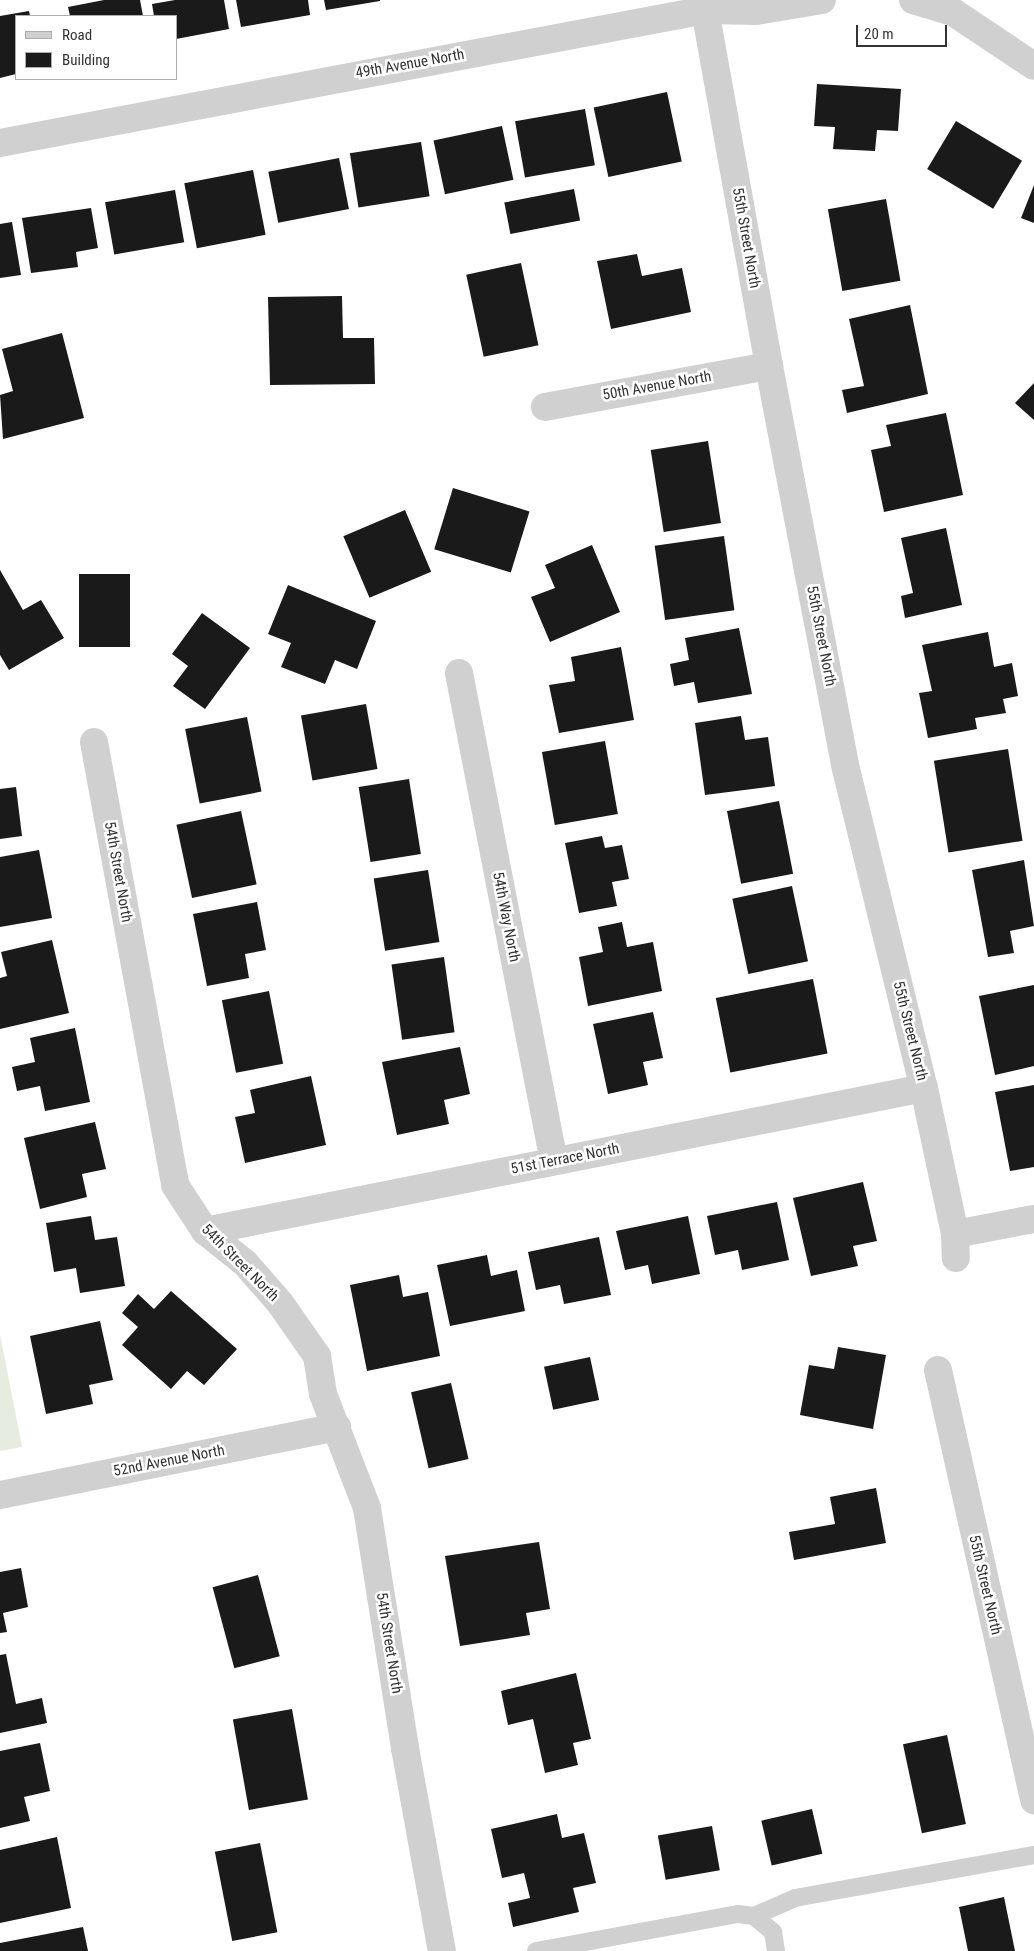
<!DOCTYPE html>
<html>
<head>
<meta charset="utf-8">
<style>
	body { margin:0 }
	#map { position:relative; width:1034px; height:1951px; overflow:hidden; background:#fff; font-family:"Roboto Condensed",sans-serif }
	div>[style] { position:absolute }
	.green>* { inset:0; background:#e6ecdf }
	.building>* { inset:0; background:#1a1a1a; transform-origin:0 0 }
	.lane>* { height:18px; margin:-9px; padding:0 9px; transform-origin:9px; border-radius:9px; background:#d0d0d0 }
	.street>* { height:28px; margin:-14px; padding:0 14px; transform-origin:14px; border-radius:14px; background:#d0d0d0 }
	span { translate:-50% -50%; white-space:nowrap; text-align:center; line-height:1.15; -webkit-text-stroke:5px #fff; paint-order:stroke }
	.street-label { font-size:15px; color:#333 }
	.legend { position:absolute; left:15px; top:15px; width:162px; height:65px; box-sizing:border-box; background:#fff; border:1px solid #adadad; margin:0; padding:6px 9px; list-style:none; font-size:15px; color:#333 }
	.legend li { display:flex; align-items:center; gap:10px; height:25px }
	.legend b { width:25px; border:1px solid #adadad }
	.scale { position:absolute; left:856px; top:25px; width:91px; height:22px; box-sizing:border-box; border:2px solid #333; border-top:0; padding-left:6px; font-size:15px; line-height:18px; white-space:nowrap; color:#333; -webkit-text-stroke:4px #fff; paint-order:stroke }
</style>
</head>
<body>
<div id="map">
	<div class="green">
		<i style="clip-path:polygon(0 1334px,22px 1447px,0 1451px)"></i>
	</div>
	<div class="building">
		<i style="clip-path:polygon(104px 0,140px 0,143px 16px,70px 16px,68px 7px)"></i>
		<i style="clip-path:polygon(175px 0,224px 0,229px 29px,176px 39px,176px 16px,154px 16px,152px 4px)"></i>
		<i style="clip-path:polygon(236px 0,308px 0,310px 15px,241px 27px)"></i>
		<i style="clip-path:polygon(324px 0,380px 0,380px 1px,326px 10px)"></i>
		<i style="clip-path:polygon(29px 11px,30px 16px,16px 16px,16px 74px,0 78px,0 16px)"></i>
		<i style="clip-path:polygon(817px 84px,901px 89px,898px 131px,877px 130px,875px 151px,833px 149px,835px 127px,814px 126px)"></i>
		<i style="left:667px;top:92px;width:71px;height:75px;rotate:78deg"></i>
		<i style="left:585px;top:109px;width:57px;height:71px;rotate:80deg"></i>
		<i style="left:956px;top:121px;width:77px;height:56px;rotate:31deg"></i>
		<i style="left:502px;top:126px;width:55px;height:70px;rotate:78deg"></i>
		<i style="left:421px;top:142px;width:55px;height:72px;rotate:81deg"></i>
		<i style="left:339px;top:158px;width:52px;height:72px;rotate:79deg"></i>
		<i style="left:253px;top:170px;width:66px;height:70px;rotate:79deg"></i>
		<i style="clip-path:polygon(1034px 185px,1034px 223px,1021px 218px)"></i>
		<i style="left:574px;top:189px;width:32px;height:71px;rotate:79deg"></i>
		<i style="left:175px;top:190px;width:53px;height:71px;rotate:80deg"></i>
		<i style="left:886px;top:199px;width:83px;height:59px;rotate:80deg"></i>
		<i style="clip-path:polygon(91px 208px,98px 248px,76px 252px,78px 267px,31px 273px,22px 218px)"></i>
		<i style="clip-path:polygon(12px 222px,21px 275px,0 278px,0 224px)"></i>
		<i style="clip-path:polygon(637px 254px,642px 276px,682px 268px,691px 312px,611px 329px,597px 261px)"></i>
		<i style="left:521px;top:263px;width:84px;height:56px;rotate:78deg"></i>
		<i style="clip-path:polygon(342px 296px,343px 338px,374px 338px,375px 384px,270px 385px,268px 297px)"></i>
		<i style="clip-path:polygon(910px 305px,928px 394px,847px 413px,842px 390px,864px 386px,849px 319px)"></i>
		<i style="clip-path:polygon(62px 333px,84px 418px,3px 439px,0 395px,13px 391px,2px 349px)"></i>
		<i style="clip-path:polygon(1034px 383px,1034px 420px,1015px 403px)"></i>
		<i style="clip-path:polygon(946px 413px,963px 495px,884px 512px,871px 450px,891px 446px,886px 425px)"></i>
		<i style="left:708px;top:441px;width:83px;height:58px;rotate:81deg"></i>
		<i style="left:453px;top:488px;width:80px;height:64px;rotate:17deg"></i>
		<i style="left:405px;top:510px;width:67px;height:67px;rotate:67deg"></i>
		<i style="clip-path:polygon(946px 528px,962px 605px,905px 618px,901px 596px,913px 593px,901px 538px)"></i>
		<i style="left:724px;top:536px;width:75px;height:70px;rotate:82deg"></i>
		<i style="clip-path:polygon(592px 545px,620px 612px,550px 642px,531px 597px,555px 588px,545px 565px)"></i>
		<i style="clip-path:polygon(0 570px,23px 610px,41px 600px,64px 638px,9px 670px,0 655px)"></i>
		<i style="left:130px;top:574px;width:73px;height:51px;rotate:90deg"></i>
		<i style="clip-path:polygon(288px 585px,376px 621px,357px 669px,335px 660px,325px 684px,281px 667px,291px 643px,268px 634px)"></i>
		<i style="clip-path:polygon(202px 613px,250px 648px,205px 709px,173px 686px,188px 666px,172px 654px)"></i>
		<i style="clip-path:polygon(739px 628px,752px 694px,698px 703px,694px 682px,674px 686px,670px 664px,689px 660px,685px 638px)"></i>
		<i style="clip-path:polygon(988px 632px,994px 667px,1012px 663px,1018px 696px,1003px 699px,1006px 713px,975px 718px,977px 729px,928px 738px,919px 693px,932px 691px,922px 645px)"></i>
		<i style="clip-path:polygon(621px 647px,634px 720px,559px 733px,549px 685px,575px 681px,571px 657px)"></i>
		<i style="left:366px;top:704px;width:66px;height:66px;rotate:80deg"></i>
		<i style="clip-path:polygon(741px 716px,745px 740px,768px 737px,775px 786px,705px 795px,695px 723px)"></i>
		<i style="left:247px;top:717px;width:76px;height:63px;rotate:79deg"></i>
		<i style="left:605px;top:741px;width:74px;height:64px;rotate:80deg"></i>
		<i style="left:1008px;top:749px;width:93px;height:75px;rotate:81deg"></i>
		<i style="left:409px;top:779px;width:76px;height:51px;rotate:81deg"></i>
		<i style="clip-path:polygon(16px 787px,22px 836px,0 839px,0 789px)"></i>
		<i style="left:779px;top:801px;width:74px;height:53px;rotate:79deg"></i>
		<i style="left:241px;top:811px;width:75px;height:66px;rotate:78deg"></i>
		<i style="clip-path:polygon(602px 836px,605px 848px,622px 845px,629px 879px,612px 882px,617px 906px,579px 913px,565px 843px)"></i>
		<i style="clip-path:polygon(39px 850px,52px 918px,0 927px,0 857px)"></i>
		<i style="clip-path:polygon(1024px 860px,1034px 926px,1010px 931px,1014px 953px,988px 957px,972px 870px)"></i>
		<i style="left:428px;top:870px;width:73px;height:55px;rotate:81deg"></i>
		<i style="left:792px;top:886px;width:77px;height:61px;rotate:78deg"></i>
		<i style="clip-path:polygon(257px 902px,266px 950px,245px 954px,249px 978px,207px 986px,193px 914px)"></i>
		<i style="clip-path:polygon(622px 922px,627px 947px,653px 942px,662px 991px,588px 1006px,579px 957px,603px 952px,598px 927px)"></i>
		<i style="clip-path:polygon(52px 940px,69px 1013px,0 1029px,0 978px,7px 976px,1px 952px)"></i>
		<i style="left:444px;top:957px;width:76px;height:53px;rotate:82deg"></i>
		<i style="left:813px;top:979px;width:76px;height:99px;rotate:79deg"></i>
		<i style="clip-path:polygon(1034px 985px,1034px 1066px,995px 1075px,979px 996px)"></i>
		<i style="left:269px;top:991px;width:74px;height:48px;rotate:79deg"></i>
		<i style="clip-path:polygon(653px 1012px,663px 1058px,643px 1062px,648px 1085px,608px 1094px,593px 1024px)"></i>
		<i style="clip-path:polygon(75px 1028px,90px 1102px,45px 1111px,40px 1086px,17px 1091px,12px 1067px,35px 1062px,30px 1038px)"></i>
		<i style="clip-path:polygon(460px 1047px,470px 1094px,444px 1100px,449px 1124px,397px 1135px,382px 1062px)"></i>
		<i style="clip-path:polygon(311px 1076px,326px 1145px,245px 1163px,235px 1117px,255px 1113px,250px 1090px)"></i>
		<i style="clip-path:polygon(1034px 1085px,1034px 1167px,1010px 1171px,995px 1092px)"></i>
		<i style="clip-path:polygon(95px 1122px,106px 1169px,82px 1174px,87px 1197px,40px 1209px,24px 1138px)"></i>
		<i style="clip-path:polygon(863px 1182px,877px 1241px,853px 1246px,858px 1266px,811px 1276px,793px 1198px)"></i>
		<i style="clip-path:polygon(777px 1202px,789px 1260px,742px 1270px,738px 1250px,715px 1255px,707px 1216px)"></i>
		<i style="clip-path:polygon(91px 1216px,95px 1240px,117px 1237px,125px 1286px,80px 1293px,76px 1268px,54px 1272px,46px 1223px)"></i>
		<i style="clip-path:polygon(688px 1216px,700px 1274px,652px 1284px,648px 1265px,625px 1270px,616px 1231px)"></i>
		<i style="clip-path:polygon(599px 1237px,611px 1295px,564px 1304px,560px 1285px,536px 1290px,528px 1252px)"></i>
		<i style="clip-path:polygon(487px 1255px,491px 1276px,517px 1270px,525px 1311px,450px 1326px,437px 1265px)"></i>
		<i style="clip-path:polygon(399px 1275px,403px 1297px,428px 1292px,440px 1356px,367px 1371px,350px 1285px)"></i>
		<i style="clip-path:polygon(171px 1291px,237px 1349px,204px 1385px,187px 1371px,171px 1389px,122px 1345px,138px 1327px,122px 1313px,138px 1294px,154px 1309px)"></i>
		<i style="clip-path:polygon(100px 1321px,113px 1380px,89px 1385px,93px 1404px,46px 1414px,30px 1336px)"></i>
		<i style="clip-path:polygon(838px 1347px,886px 1355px,873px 1429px,800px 1415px,809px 1365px,834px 1369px)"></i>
		<i style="left:590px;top:1357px;width:44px;height:47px;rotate:78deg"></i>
		<i style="left:451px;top:1383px;width:78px;height:41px;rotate:77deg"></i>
		<i style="clip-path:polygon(876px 1488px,886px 1543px,794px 1560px,789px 1532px,835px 1524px,830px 1497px)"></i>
		<i style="clip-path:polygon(539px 1542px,550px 1609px,526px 1613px,530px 1635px,460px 1646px,445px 1556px)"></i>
		<i style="clip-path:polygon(21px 1568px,28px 1607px,3px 1613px,7px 1632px,0 1633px,0 1572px)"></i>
		<i style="left:258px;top:1575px;width:84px;height:47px;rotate:75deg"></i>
		<i style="clip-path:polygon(6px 1654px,16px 1704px,42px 1698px,47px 1723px,0 1733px,0 1655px)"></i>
		<i style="clip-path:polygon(576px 1673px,591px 1739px,573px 1743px,578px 1765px,545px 1773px,533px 1719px,508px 1725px,501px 1691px)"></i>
		<i style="left:292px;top:1709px;width:92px;height:60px;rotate:80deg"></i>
		<i style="left:947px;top:1735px;width:91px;height:45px;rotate:78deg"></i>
		<i style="clip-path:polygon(40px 1743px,50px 1791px,24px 1797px,30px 1821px,0 1828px,0 1751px)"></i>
		<i style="left:812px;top:1809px;width:46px;height:52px;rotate:77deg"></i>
		<i style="clip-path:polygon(557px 1814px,562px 1838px,584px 1833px,596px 1883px,573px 1888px,579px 1912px,513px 1927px,508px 1903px,530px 1898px,524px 1873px,502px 1878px,491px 1829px)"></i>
		<i style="left:712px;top:1826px;width:45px;height:55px;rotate:80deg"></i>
		<i style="clip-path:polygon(57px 1837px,71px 1908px,0 1923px,0 1850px)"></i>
		<i style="left:260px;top:1843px;width:91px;height:46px;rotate:79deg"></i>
		<i style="clip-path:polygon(1004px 1897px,1015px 1951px,968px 1951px,959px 1907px)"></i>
		<i style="clip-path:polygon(83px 1927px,88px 1951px,0 1951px,0 1943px)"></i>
	</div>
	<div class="lane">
		<i style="left:754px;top:1916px;width:45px;rotate:-23.7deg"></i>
		<i style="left:795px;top:1898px;width:243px;rotate:-10.2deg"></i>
		<i style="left:536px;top:1951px;width:205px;rotate:-10.4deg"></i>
		<i style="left:738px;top:1914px;width:16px;rotate:7deg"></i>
		<i style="left:754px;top:1916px;width:25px;rotate:40deg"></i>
		<i style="left:773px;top:1932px;width:19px;rotate:81deg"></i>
	</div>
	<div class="street">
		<i style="left:913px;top:0;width:42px;rotate:16.7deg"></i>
		<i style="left:953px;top:12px;width:97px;rotate:33.7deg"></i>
		<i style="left:705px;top:10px;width:362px;rotate:79.8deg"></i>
		<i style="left:769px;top:366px;width:410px;rotate:79.2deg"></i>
		<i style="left:846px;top:769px;width:328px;rotate:76.3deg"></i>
		<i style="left:924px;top:1088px;width:149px;rotate:78deg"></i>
		<i style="left:955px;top:1234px;width:24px;rotate:88deg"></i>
		<i style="left:0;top:143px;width:717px;rotate:-10.68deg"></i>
		<i style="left:705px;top:10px;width:51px;rotate:1.1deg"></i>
		<i style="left:756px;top:11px;width:67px;rotate:-9.5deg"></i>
		<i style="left:545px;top:407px;width:228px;rotate:-10.4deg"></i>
		<i style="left:459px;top:673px;width:497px;rotate:79deg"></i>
		<i style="left:94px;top:742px;width:450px;rotate:79.6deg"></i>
		<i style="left:175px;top:1185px;width:55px;rotate:56.9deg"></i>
		<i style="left:205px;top:1231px;width:51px;rotate:38.7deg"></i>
		<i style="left:245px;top:1263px;width:53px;rotate:48.8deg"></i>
		<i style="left:280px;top:1303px;width:65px;rotate:55.1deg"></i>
		<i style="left:317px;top:1356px;width:38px;rotate:81deg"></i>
		<i style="left:323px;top:1394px;width:122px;rotate:68.9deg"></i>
		<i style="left:367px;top:1508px;width:243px;rotate:81deg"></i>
		<i style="left:405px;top:1748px;width:206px;rotate:79.7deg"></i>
		<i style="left:205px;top:1231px;width:733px;rotate:-11.25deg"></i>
		<i style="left:955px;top:1234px;width:80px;rotate:-10.8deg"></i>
		<i style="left:938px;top:1370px;width:441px;rotate:77.4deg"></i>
		<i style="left:0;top:1495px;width:344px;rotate:-11.4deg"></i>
	</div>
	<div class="street-label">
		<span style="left:410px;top:64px;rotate:-10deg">49th Avenue North</span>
		<span style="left:746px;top:238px;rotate:80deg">55th Street North</span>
		<span style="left:657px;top:386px;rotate:-10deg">50th Avenue North</span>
		<span style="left:821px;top:636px;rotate:79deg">55th Street North</span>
		<span style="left:118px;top:872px;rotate:80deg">54th Street North</span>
		<span style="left:506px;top:917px;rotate:79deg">54th Way North</span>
		<span style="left:910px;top:1031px;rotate:76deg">55th Street North</span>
		<span style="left:565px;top:1159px;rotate:-11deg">51st Terrace North</span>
		<span style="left:240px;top:1263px;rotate:45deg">54th Street North</span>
		<span style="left:169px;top:1461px;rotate:-11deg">52nd Avenue North</span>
		<span style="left:985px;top:1585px;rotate:77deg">55th Street North</span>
		<span style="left:389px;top:1643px;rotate:81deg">54th Street North</span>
	</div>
	<ul class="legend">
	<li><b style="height:6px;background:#d0d0d0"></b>Road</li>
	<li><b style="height:14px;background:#1a1a1a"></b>Building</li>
	</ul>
	<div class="scale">20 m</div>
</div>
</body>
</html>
